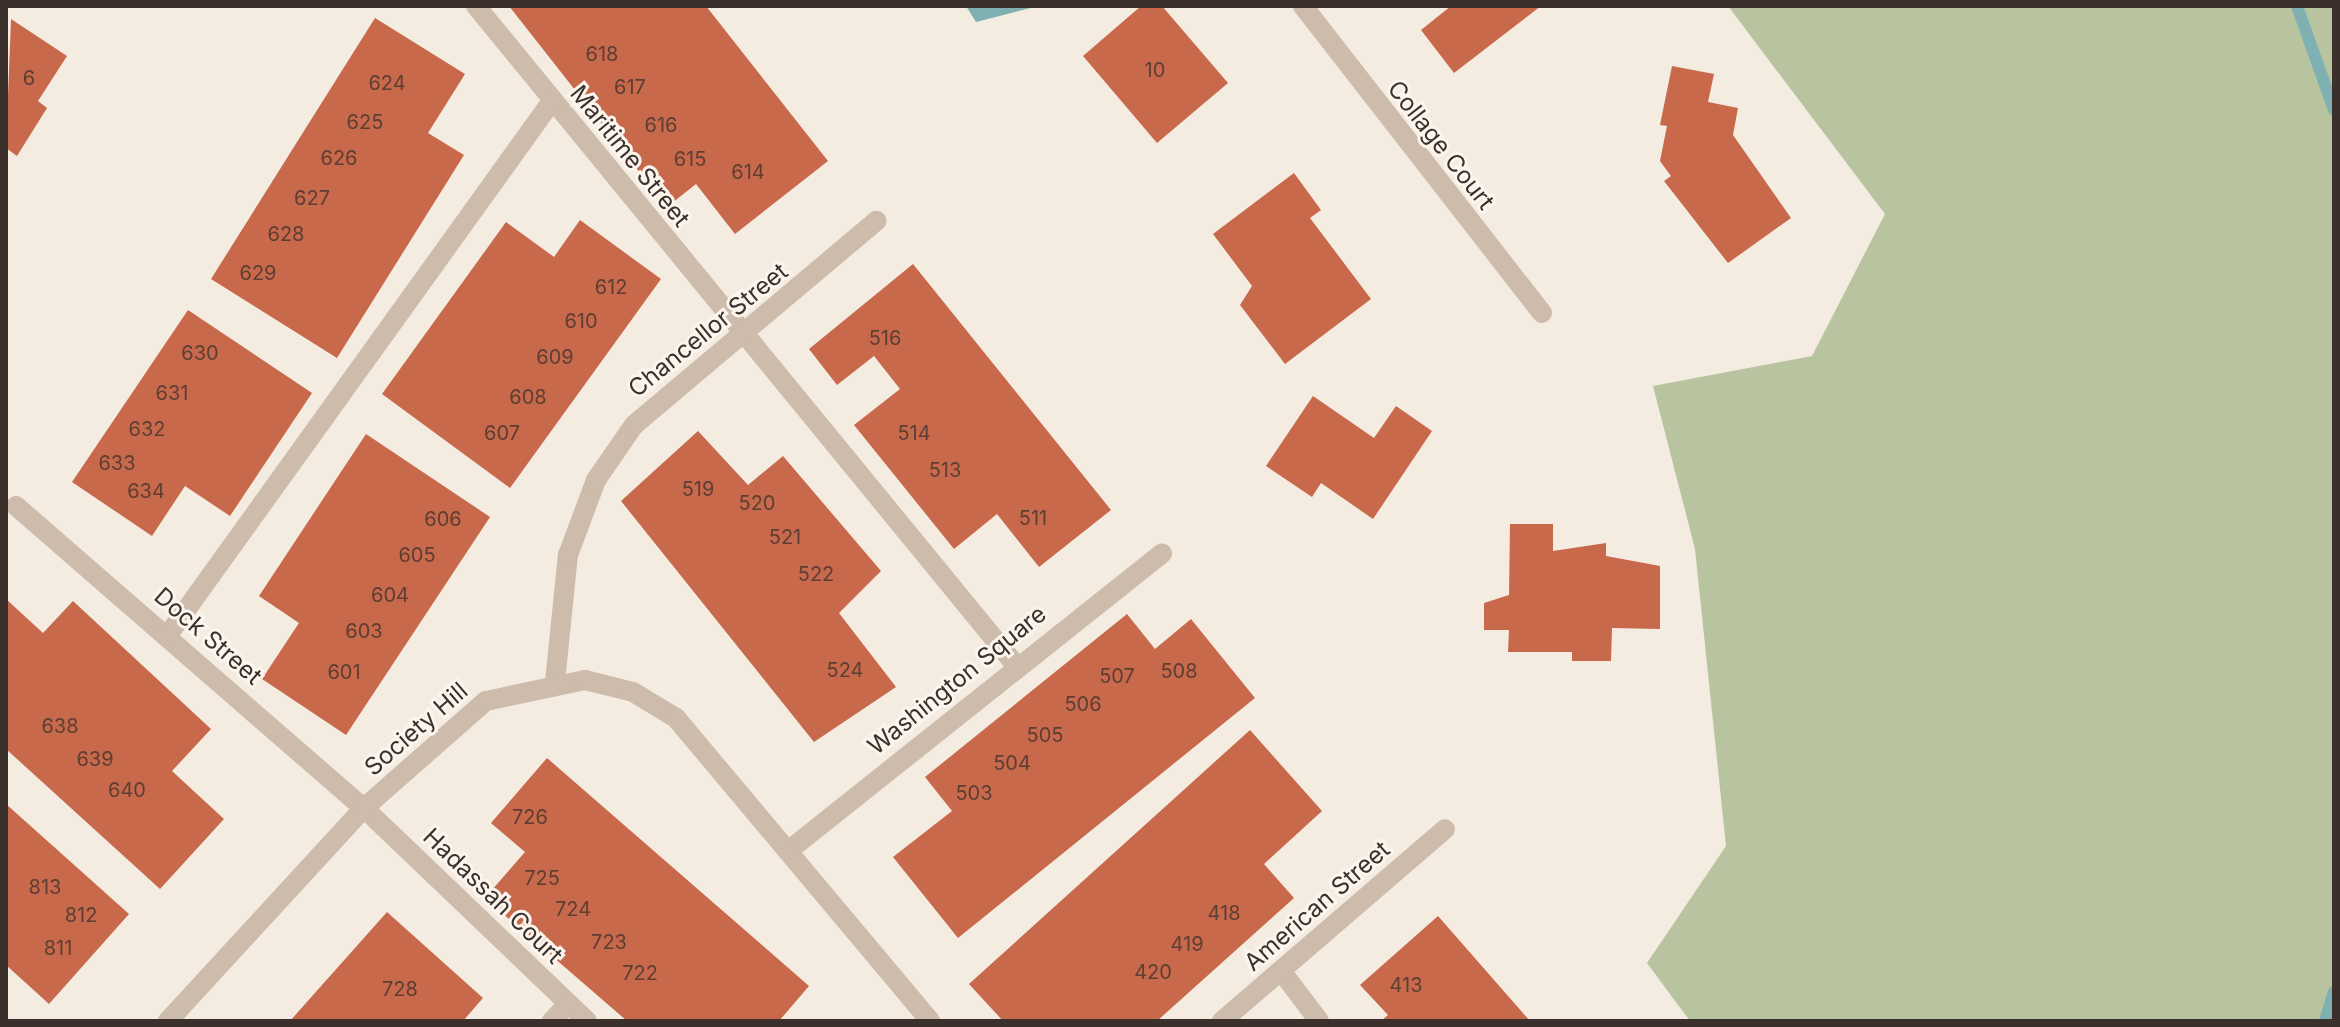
<!DOCTYPE html>
<html>
<head>
<meta charset="utf-8">
<style>
	body { margin:0 }
	#map { position:relative; width:2340px; height:1027px; overflow:hidden; background:#f4ebe1; font-family:Inter,sans-serif }
	div>[style] { position:absolute }
	.green>* { inset:0; background:#b8c4a0 }
	.water>* { inset:0; background:#7fb0b2 }
	.stream>* { height:12px; margin:-6px; padding:0 6px; transform-origin:6px; border-radius:6px; background:#7fb0b2 }
	.building>* { inset:0; background:#c8694b }
	.minor>* { height:20px; margin:-10px; padding:0 10px; transform-origin:10px; border-radius:10px; background:#cdbbac }
	span { translate:-50% -50%; white-space:nowrap; text-align:center; line-height:1.15; -webkit-text-stroke:6px #fbf5ee; paint-order:stroke }
	.number-label { font-size:20px; color:#5e3e33 }
	.number-label span { -webkit-text-stroke-width:0 }
	.street-label { font-size:24px; color:#3b302b }
	.frame { position:absolute; inset:0; border:8px solid #3b302b; pointer-events:none }
</style>
</head>
<body>
<div id="map">
	<div class="green">
		<i style="clip-path:polygon(1728px 6px,2334px 6px,2334px 1021px,1690px 1021px,1647px 963px,1726px 846px,1695px 549px,1653px 386px,1812px 356px,1885px 214px)"></i>
	</div>
	<div class="water">
		<i style="clip-path:polygon(966px 6px,1038px 6px,976px 22px)"></i>
	</div>
	<div class="stream">
		<i style="left:2297px;top:6px;width:110px;rotate:70.4deg"></i>
		<i style="left:2325px;top:1021px;width:30px;rotate:-73deg"></i>
	</div>
	<div class="building">
		<i style="clip-path:polygon(509px 6px,706px 6px,828px 161px,735px 234px,696px 184px,667px 207px)"></i>
		<i style="clip-path:polygon(1141px 6px,1162px 6px,1228px 83px,1157px 143px,1083px 56px)"></i>
		<i style="clip-path:polygon(1451px 6px,1541px 6px,1454px 73px,1421px 30px)"></i>
		<i style="clip-path:polygon(375px 18px,465px 74px,428px 133px,464px 155px,337px 358px,211px 279px)"></i>
		<i style="clip-path:polygon(11px 19px,67px 56px,38px 101px,47px 108px,17px 156px,6px 148px)"></i>
		<i style="clip-path:polygon(1672px 66px,1714px 74px,1708px 102px,1738px 108px,1733px 135px,1791px 218px,1728px 263px,1664px 181px,1671px 176px,1660px 161px,1667px 126px,1660px 125px)"></i>
		<i style="clip-path:polygon(1294px 173px,1321px 210px,1310px 218px,1371px 299px,1285px 364px,1240px 305px,1252px 286px,1213px 234px)"></i>
		<i style="clip-path:polygon(580px 220px,661px 279px,510px 488px,382px 394px,506px 222px,554px 257px)"></i>
		<i style="clip-path:polygon(913px 264px,1111px 510px,1039px 567px,997px 514px,954px 549px,854px 425px,900px 389px,874px 356px,837px 385px,809px 349px)"></i>
		<i style="clip-path:polygon(188px 310px,312px 393px,230px 516px,185px 486px,152px 536px,72px 482px)"></i>
		<i style="clip-path:polygon(1313px 396px,1374px 438px,1396px 406px,1432px 431px,1373px 519px,1321px 483px,1312px 497px,1266px 466px)"></i>
		<i style="clip-path:polygon(698px 431px,748px 485px,783px 456px,881px 571px,839px 613px,896px 687px,814px 742px,621px 501px)"></i>
		<i style="clip-path:polygon(366px 434px,490px 517px,346px 735px,262px 679px,299px 623px,259px 596px)"></i>
		<i style="clip-path:polygon(1510px 524px,1553px 524px,1553px 551px,1606px 543px,1606px 556px,1660px 566px,1660px 629px,1612px 628px,1611px 661px,1572px 661px,1572px 652px,1508px 652px,1509px 630px,1484px 630px,1484px 603px,1509px 595px)"></i>
		<i style="clip-path:polygon(6px 599px,43px 633px,73px 601px,211px 729px,172px 771px,224px 819px,160px 889px,6px 749px)"></i>
		<i style="clip-path:polygon(1127px 614px,1155px 649px,1191px 619px,1255px 698px,958px 938px,893px 857px,952px 811px,925px 777px)"></i>
		<i style="clip-path:polygon(1250px 730px,1322px 811px,1264px 864px,1294px 898px,1157px 1021px,1003px 1021px,969px 984px)"></i>
		<i style="clip-path:polygon(547px 758px,809px 986px,779px 1021px,627px 1021px,485px 898px,525px 852px,491px 823px)"></i>
		<i style="clip-path:polygon(6px 804px,129px 914px,49px 1004px,6px 965px)"></i>
		<i style="clip-path:polygon(387px 912px,483px 998px,463px 1021px,290px 1021px)"></i>
		<i style="clip-path:polygon(1438px 916px,1530px 1021px,1381px 1021px,1388px 1015px,1360px 985px)"></i>
	</div>
	<div class="minor">
		<i style="left:476px;top:6px;width:851px;rotate:50.68deg"></i>
		<i style="left:1303px;top:6px;width:389px;rotate:52.1deg"></i>
		<i style="left:16px;top:506px;width:461px;rotate:41deg"></i>
		<i style="left:364px;top:808px;width:308px;rotate:43.7deg"></i>
		<i style="left:168px;top:635px;width:658px;rotate:-54.28deg"></i>
		<i style="left:555px;top:682px;width:128px;rotate:-84.2deg"></i>
		<i style="left:568px;top:555px;width:80px;rotate:-69.5deg"></i>
		<i style="left:596px;top:480px;width:67px;rotate:-55.4deg"></i>
		<i style="left:634px;top:425px;width:317px;rotate:-40.1deg"></i>
		<i style="left:788px;top:851px;width:478px;rotate:-38.5deg"></i>
		<i style="left:1282px;top:972px;width:61px;rotate:52.9deg"></i>
		<i style="left:168px;top:1021px;width:289px;rotate:-47.4deg"></i>
		<i style="left:364px;top:808px;width:162px;rotate:-41.3deg"></i>
		<i style="left:486px;top:701px;width:101px;rotate:-12deg"></i>
		<i style="left:585px;top:680px;width:49px;rotate:14deg"></i>
		<i style="left:633px;top:692px;width:50px;rotate:31.2deg"></i>
		<i style="left:676px;top:718px;width:395px;rotate:50deg"></i>
		<i style="left:552px;top:1021px;width:23px;rotate:-47deg"></i>
		<i style="left:1222px;top:1021px;width:294px;rotate:-40.7deg"></i>
	</div>
	<div class="number-label">
		<span style="left:602px;top:54px">618</span>
		<span style="left:1155px;top:70px">10</span>
		<span style="left:29px;top:78px">6</span>
		<span style="left:387px;top:83px">624</span>
		<span style="left:630px;top:87px">617</span>
		<span style="left:365px;top:122px">625</span>
		<span style="left:661px;top:125px">616</span>
		<span style="left:339px;top:158px">626</span>
		<span style="left:690px;top:159px">615</span>
		<span style="left:748px;top:172px">614</span>
		<span style="left:312px;top:198px">627</span>
		<span style="left:286px;top:234px">628</span>
		<span style="left:258px;top:273px">629</span>
		<span style="left:611px;top:287px">612</span>
		<span style="left:581px;top:321px">610</span>
		<span style="left:885px;top:338px">516</span>
		<span style="left:200px;top:353px">630</span>
		<span style="left:555px;top:357px">609</span>
		<span style="left:172px;top:393px">631</span>
		<span style="left:528px;top:397px">608</span>
		<span style="left:147px;top:429px">632</span>
		<span style="left:502px;top:433px">607</span>
		<span style="left:914px;top:433px">514</span>
		<span style="left:117px;top:463px">633</span>
		<span style="left:945px;top:470px">513</span>
		<span style="left:698px;top:489px">519</span>
		<span style="left:146px;top:491px">634</span>
		<span style="left:757px;top:503px">520</span>
		<span style="left:1033px;top:518px">511</span>
		<span style="left:443px;top:519px">606</span>
		<span style="left:785px;top:537px">521</span>
		<span style="left:417px;top:555px">605</span>
		<span style="left:816px;top:574px">522</span>
		<span style="left:390px;top:595px">604</span>
		<span style="left:364px;top:631px">603</span>
		<span style="left:845px;top:670px">524</span>
		<span style="left:1179px;top:671px">508</span>
		<span style="left:344px;top:672px">601</span>
		<span style="left:1117px;top:676px">507</span>
		<span style="left:1083px;top:704px">506</span>
		<span style="left:60px;top:726px">638</span>
		<span style="left:1045px;top:735px">505</span>
		<span style="left:95px;top:759px">639</span>
		<span style="left:1012px;top:763px">504</span>
		<span style="left:127px;top:790px">640</span>
		<span style="left:974px;top:793px">503</span>
		<span style="left:530px;top:817px">726</span>
		<span style="left:542px;top:878px">725</span>
		<span style="left:45px;top:887px">813</span>
		<span style="left:573px;top:909px">724</span>
		<span style="left:1224px;top:913px">418</span>
		<span style="left:81px;top:915px">812</span>
		<span style="left:609px;top:942px">723</span>
		<span style="left:1187px;top:944px">419</span>
		<span style="left:58px;top:948px">811</span>
		<span style="left:1153px;top:972px">420</span>
		<span style="left:640px;top:973px">722</span>
		<span style="left:1406px;top:985px">413</span>
		<span style="left:400px;top:989px">728</span>
	</div>
	<div class="street-label">
		<span style="left:1441px;top:145px;rotate:52deg">Collage Court</span>
		<span style="left:630px;top:156px;rotate:51deg">Maritime Street</span>
		<span style="left:708px;top:330px;rotate:-39deg">Chancellor Street</span>
		<span style="left:208px;top:636px;rotate:41deg">Dock Street</span>
		<span style="left:957px;top:680px;rotate:-39deg">Washington Square</span>
		<span style="left:416px;top:729px;rotate:-41deg">Society Hill</span>
		<span style="left:493px;top:896px;rotate:44deg">Hadassah Court</span>
		<span style="left:1317px;top:906px;rotate:-41deg">American Street</span>
	</div>
	<div class="frame"></div>
</div>
</body>
</html>
